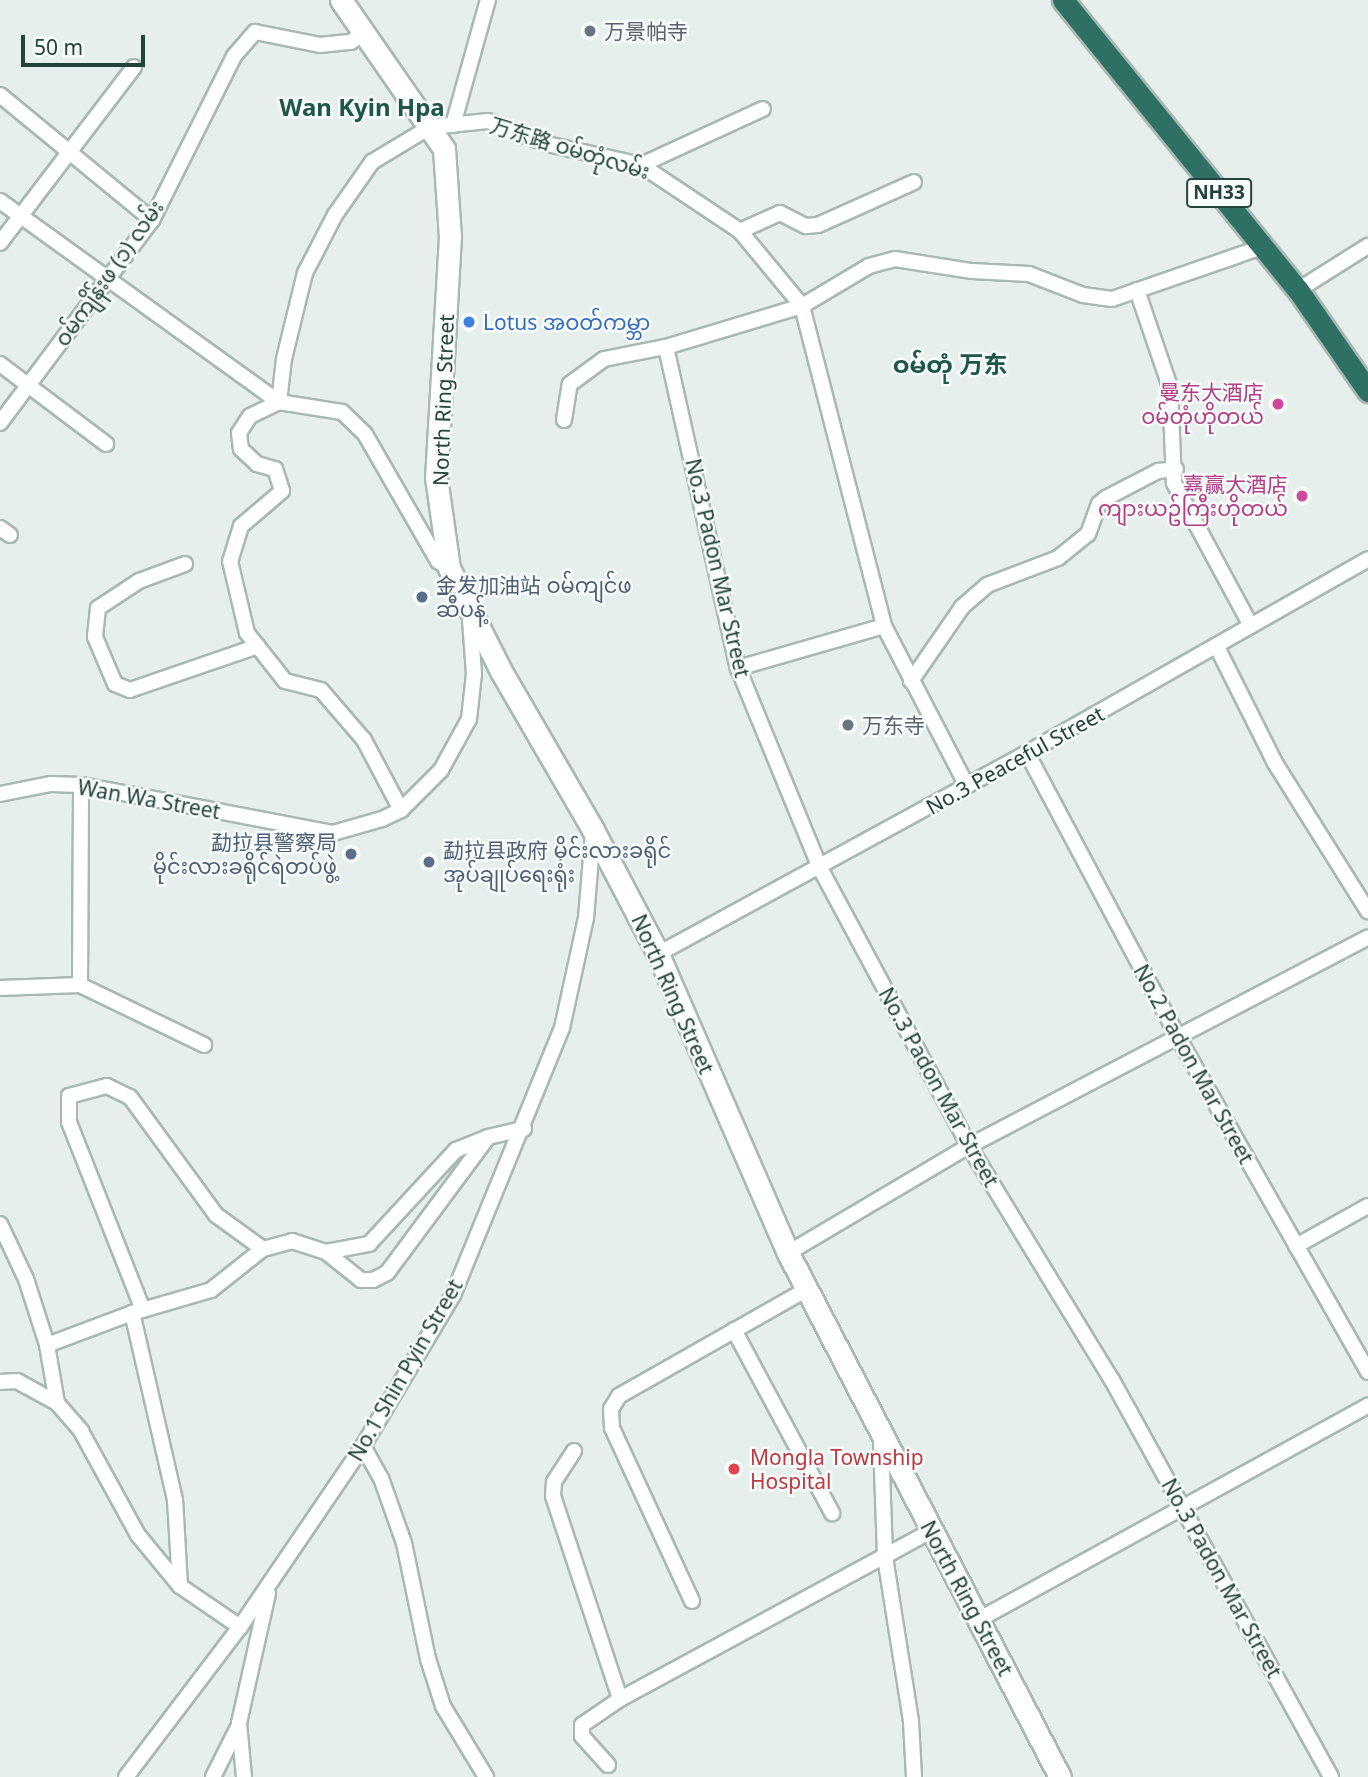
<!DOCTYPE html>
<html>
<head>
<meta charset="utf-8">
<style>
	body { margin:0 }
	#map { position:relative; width:1368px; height:1777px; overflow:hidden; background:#e6efeb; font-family:"Noto Sans","Noto Sans SC","Noto Sans Myanmar",sans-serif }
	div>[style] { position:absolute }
	.roads { filter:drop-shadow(2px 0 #a8b8b2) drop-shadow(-2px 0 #a8b8b2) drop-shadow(0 2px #a8b8b2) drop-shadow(0 -2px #a8b8b2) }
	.street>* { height:14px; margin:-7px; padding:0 7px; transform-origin:7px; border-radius:7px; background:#fff }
	.secondary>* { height:21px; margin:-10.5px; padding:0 10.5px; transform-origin:10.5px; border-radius:10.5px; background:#fff }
	.highway>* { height:21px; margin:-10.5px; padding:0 10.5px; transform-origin:10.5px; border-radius:10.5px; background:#2e7063 }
	.dots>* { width:19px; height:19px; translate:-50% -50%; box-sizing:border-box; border:4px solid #f7fbf9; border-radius:50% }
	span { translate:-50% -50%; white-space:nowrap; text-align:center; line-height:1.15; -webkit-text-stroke:5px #f7fbf9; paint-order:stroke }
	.shield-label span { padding:2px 5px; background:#f7fbf9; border:2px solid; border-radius:5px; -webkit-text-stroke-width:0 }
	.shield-label { font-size:19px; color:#23423a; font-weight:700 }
	.worship-label { font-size:21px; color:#5b616d }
	.left { translate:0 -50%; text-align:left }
	.street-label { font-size:21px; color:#23423a }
	.shop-label { font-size:21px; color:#366cbe }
	.hotel-label { font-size:21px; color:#b23c85 }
	.right { translate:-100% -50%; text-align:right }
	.service-label { font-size:21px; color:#4e5e75 }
	.health-label { font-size:21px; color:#be3a42 }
	.quarter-label { font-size:24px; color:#1e5648; font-weight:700 }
	.scale { position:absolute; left:21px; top:35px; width:124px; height:32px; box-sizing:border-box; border:4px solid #23423a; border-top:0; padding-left:9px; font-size:21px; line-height:24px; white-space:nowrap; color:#23423a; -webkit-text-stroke:5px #f7fbf9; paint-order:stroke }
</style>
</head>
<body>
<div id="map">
	<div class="roads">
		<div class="street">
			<i style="left:0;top:95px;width:197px;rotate:39.4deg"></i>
			<i style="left:453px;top:125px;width:130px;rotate:-74.4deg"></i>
			<i style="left:641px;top:165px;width:134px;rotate:-24.7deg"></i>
			<i style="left:0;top:201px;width:344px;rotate:35.8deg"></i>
			<i style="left:279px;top:402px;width:32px;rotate:154deg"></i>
			<i style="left:250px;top:416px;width:20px;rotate:123deg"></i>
			<i style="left:239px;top:433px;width:16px;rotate:83deg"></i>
			<i style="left:241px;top:449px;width:22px;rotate:43deg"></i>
			<i style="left:257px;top:464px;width:19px;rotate:16deg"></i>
			<i style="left:275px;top:469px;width:23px;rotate:72deg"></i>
			<i style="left:282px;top:491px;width:54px;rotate:139.5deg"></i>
			<i style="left:241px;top:526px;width:37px;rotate:107deg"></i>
			<i style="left:230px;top:561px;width:74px;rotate:76.7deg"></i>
			<i style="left:247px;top:633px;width:61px;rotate:51.6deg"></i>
			<i style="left:285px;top:681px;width:37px;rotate:14deg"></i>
			<i style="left:321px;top:690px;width:66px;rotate:49.3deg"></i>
			<i style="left:364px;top:740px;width:79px;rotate:62.1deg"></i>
			<i style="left:740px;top:231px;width:44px;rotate:-24.2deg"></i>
			<i style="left:780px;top:213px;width:29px;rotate:27deg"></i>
			<i style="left:806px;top:226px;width:12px;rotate:-5deg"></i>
			<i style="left:818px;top:225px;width:105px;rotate:-24.1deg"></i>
			<i style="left:0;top:243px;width:221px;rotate:-52.7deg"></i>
			<i style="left:1137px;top:290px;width:102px;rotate:71.2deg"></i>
			<i style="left:1170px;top:387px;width:96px;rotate:87.6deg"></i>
			<i style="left:1174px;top:483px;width:162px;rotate:61.7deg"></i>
			<i style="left:1298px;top:290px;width:83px;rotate:-32.2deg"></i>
			<i style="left:666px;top:347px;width:329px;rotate:77.4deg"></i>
			<i style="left:738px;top:668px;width:216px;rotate:67.7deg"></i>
			<i style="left:820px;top:868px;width:315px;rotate:61.8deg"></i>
			<i style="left:969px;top:1146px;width:274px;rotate:58.6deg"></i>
			<i style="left:1112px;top:1380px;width:453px;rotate:61.1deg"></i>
			<i style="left:0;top:364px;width:133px;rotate:37deg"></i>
			<i style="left:564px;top:420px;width:36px;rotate:-81deg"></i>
			<i style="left:570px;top:384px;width:42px;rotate:-36.3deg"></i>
			<i style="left:604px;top:359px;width:63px;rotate:-11deg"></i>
			<i style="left:666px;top:347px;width:142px;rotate:-16.8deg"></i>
			<i style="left:802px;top:306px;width:330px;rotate:75.6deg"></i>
			<i style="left:884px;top:626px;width:180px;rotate:62.6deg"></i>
			<i style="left:0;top:423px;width:254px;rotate:-53.2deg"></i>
			<i style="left:152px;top:220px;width:183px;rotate:-63.4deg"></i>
			<i style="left:234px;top:56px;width:32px;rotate:-49deg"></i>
			<i style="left:255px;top:32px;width:66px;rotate:11.3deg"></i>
			<i style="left:320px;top:45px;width:31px;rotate:-6deg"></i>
			<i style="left:351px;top:42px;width:16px;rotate:-38deg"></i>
			<i style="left:0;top:528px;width:12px;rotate:35deg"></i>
			<i style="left:185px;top:564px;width:49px;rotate:159.7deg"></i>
			<i style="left:139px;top:581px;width:49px;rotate:146.6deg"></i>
			<i style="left:98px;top:608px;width:29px;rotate:96deg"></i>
			<i style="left:95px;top:637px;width:51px;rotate:66.9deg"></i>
			<i style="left:115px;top:684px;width:16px;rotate:22deg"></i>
			<i style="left:130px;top:690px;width:135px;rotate:-19deg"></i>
			<i style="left:449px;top:568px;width:13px;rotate:-148deg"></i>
			<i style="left:438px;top:561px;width:146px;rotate:-119.9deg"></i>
			<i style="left:365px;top:434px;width:32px;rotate:-136deg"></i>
			<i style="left:342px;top:412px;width:64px;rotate:-171deg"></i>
			<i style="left:279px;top:402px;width:43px;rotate:-83.4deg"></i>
			<i style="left:284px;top:359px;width:89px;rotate:-76.3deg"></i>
			<i style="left:305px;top:273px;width:65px;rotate:-62.7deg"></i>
			<i style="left:335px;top:215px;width:65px;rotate:-55.1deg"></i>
			<i style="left:372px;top:162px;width:68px;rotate:-31.1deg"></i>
			<i style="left:430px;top:127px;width:58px;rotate:-5.9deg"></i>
			<i style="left:488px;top:121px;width:63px;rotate:21.3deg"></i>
			<i style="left:547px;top:144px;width:96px;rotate:12.6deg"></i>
			<i style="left:641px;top:165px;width:119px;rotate:33.7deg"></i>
			<i style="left:740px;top:231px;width:97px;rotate:50.4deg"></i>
			<i style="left:802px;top:306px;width:78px;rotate:-30.8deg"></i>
			<i style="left:869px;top:266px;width:27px;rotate:-15deg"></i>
			<i style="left:895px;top:259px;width:78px;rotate:8.9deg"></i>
			<i style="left:972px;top:271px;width:57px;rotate:3deg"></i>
			<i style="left:1029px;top:274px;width:58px;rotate:21.3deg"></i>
			<i style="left:1083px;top:295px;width:29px;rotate:8deg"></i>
			<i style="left:1112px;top:299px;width:159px;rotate:-19.1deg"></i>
			<i style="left:1217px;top:647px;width:130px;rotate:63.4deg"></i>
			<i style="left:1275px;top:763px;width:175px;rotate:57.9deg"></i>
			<i style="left:738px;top:668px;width:152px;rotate:-16deg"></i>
			<i style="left:911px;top:681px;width:90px;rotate:-55.4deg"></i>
			<i style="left:962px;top:607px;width:33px;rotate:-41deg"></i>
			<i style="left:987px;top:585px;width:76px;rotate:-20.8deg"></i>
			<i style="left:1058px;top:558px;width:38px;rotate:-39deg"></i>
			<i style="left:1088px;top:534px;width:32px;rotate:-70deg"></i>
			<i style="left:1099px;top:504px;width:9px;rotate:-41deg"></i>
			<i style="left:1106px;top:498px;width:59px;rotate:-27.4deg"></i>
			<i style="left:1158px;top:471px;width:18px;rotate:-6deg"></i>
			<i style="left:1027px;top:753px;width:324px;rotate:62deg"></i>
			<i style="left:1179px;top:1039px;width:383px;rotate:60.4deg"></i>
			<i style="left:0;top:794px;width:52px;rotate:-11.1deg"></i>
			<i style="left:51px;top:784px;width:30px;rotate:2deg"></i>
			<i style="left:81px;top:785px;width:257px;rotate:10.8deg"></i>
			<i style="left:333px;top:833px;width:51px;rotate:-15.9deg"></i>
			<i style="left:382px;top:819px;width:21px;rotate:-25deg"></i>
			<i style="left:401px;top:810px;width:57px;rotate:-45deg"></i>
			<i style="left:441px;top:770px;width:58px;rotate:-61.2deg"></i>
			<i style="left:469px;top:719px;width:45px;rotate:-83.7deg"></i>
			<i style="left:474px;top:674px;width:55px;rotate:-94.2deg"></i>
			<i style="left:658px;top:954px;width:420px;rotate:-28.6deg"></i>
			<i style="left:1027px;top:753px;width:392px;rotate:-29.6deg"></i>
			<i style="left:80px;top:985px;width:200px;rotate:-89.7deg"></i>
			<i style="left:0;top:988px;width:80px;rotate:-2.1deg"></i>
			<i style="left:80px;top:985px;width:138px;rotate:25.8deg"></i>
			<i style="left:0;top:1224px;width:61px;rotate:64.7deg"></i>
			<i style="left:26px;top:1279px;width:69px;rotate:72.3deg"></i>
			<i style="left:47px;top:1345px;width:59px;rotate:80.2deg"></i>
			<i style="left:1296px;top:1246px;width:82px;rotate:-29.1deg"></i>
			<i style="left:326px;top:1252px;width:44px;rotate:-10.5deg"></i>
			<i style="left:369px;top:1244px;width:128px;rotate:-47.2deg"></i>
			<i style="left:456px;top:1150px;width:35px;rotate:-22deg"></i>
			<i style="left:788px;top:1253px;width:210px;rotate:-30.6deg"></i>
			<i style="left:969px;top:1146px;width:450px;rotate:-27.6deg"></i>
			<i style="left:143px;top:1310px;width:202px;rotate:-111.5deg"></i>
			<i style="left:69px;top:1122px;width:26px;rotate:-90deg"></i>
			<i style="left:69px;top:1096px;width:39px;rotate:-15deg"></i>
			<i style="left:107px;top:1086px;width:25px;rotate:26deg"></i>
			<i style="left:130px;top:1097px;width:146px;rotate:53.9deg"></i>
			<i style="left:216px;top:1215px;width:58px;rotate:35.9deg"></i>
			<i style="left:734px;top:1330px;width:208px;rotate:61.8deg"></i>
			<i style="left:47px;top:1345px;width:91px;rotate:-20.6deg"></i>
			<i style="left:0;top:1382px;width:17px;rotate:-3deg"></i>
			<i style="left:17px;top:1381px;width:46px;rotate:28.8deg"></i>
			<i style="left:57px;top:1403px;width:37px;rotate:49deg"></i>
			<i style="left:81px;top:1431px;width:119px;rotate:61.3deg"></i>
			<i style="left:138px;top:1535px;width:66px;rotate:50.5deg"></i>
			<i style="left:180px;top:1586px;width:73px;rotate:34.3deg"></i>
			<i style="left:363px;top:1446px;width:37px;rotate:61deg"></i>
			<i style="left:381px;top:1478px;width:69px;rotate:70.5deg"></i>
			<i style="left:404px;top:1543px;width:118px;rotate:78.3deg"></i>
			<i style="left:428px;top:1659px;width:49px;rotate:72.3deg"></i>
			<i style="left:443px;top:1706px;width:83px;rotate:58.8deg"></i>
			<i style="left:574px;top:1451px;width:37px;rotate:123deg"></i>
			<i style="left:554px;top:1482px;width:14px;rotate:94deg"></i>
			<i style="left:553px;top:1496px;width:214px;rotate:71.7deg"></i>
			<i style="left:180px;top:1586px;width:86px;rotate:-93.3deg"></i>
			<i style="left:175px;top:1500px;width:192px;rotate:-102.9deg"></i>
			<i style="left:132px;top:1313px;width:82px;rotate:-16.2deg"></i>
			<i style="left:211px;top:1290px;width:66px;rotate:-38.3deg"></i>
			<i style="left:263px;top:1249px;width:30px;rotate:-15deg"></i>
			<i style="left:292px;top:1241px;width:36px;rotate:18deg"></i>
			<i style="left:326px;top:1252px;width:45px;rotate:38.7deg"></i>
			<i style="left:361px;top:1280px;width:12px"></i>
			<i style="left:373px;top:1280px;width:16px;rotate:-27deg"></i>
			<i style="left:387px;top:1273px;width:169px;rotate:-53.4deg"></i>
			<i style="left:488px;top:1137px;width:37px;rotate:-13deg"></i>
			<i style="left:692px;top:1601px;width:191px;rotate:-114.8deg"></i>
			<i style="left:612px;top:1428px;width:19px;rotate:-93deg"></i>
			<i style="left:611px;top:1409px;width:15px;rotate:-58deg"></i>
			<i style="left:619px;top:1396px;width:216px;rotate:-29.6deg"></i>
			<i style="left:978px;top:1620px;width:445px;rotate:-28.8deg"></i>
			<i style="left:608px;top:1765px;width:39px;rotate:-132deg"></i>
			<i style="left:582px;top:1736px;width:11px;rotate:-90deg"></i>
			<i style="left:582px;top:1725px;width:46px;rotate:-34.4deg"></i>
			<i style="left:620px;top:1699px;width:301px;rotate:-28.4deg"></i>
			<i style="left:885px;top:1556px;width:116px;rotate:-92deg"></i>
			<i style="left:126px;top:1777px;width:188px;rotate:-52.8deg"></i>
			<i style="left:240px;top:1627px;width:219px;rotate:-55.8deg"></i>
			<i style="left:363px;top:1446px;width:176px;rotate:-59.2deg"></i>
			<i style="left:453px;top:1295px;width:288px;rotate:-67.8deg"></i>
			<i style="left:562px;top:1028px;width:113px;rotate:-77.7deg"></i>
			<i style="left:586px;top:918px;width:85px;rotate:-85.3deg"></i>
			<i style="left:213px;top:1777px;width:58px;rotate:-63.4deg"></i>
			<i style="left:244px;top:1777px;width:54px;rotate:-95.3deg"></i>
			<i style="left:239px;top:1723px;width:133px;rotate:-77.4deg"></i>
			<i style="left:914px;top:1777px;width:56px;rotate:-93.1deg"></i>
			<i style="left:911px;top:1721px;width:167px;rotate:-99deg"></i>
			<i style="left:885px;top:1556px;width:52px;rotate:-28.5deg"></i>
		</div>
		<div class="secondary">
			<i style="left:341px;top:0;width:181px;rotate:55.3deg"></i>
			<i style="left:444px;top:149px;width:87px;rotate:86.1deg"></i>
			<i style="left:450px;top:236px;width:241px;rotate:93.3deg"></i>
			<i style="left:436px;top:477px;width:92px;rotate:81.9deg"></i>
			<i style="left:449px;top:568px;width:115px;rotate:63.2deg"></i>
			<i style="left:501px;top:671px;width:184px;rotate:59.9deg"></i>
			<i style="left:593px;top:830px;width:140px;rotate:62.3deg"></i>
			<i style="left:658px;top:954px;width:326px;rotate:66.5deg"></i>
			<i style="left:788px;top:1253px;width:590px;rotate:62.57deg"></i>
		</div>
		<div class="highway">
			<i style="left:1063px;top:0;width:373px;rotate:51deg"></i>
			<i style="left:1298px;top:290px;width:123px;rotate:55.3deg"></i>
		</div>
	</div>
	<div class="dots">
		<i style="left:590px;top:31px;background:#6b7280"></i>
		<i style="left:469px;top:322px;background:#3f7fe0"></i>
		<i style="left:1278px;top:404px;background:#d1479c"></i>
		<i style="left:1302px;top:496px;background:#d1479c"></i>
		<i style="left:422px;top:597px;background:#5c6f8a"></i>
		<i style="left:848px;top:725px;background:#6b7280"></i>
		<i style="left:351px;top:854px;background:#5c6f8a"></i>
		<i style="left:429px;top:862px;background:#5c6f8a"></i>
		<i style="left:734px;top:1469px;background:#e0444e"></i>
	</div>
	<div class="shield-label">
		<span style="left:1219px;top:193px">NH33</span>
	</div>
	<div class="worship-label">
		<span class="left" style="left:604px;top:31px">万景帕寺</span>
		<span class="left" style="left:862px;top:725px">万东寺</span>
	</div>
	<div class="street-label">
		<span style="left:570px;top:148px;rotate:17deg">万东路 ဝမ်တုံလမ်း</span>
		<span style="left:109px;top:273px;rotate:-55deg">ဝမ်ကျိန်းဖ (၁) လမ်း</span>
		<span style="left:443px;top:400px;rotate:-88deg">North Ring Street</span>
		<span style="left:718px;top:568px;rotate:77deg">No.3 Padon Mar Street</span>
		<span style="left:1015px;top:760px;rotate:-29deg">No.3 Peaceful Street</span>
		<span style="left:149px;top:799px;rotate:10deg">Wan Wa Street</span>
		<span style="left:673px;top:994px;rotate:66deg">North Ring Street</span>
		<span style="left:1194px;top:1064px;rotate:61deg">No.2 Padon Mar Street</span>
		<span style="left:939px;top:1087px;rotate:61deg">No.3 Padon Mar Street</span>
		<span style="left:405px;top:1370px;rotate:-60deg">No.1 Shin Pyin Street</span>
		<span style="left:1222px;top:1578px;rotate:61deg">No.3 Padon Mar Street</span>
		<span style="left:967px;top:1598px;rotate:62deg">North Ring Street</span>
	</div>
	<div class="shop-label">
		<span class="left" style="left:483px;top:322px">Lotus အဝတ်ကမ္ဘာ</span>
	</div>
	<div class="hotel-label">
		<span class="right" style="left:1264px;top:404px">曼东大酒店<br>ဝမ်တုံဟိုတယ်</span>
		<span class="right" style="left:1288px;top:496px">嘉赢大酒店<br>ကျားယဥ်ကြီးဟိုတယ်</span>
	</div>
	<div class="service-label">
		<span class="left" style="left:436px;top:597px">金发加油站 ဝမ်ကျင်ဖ<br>ဆီပန့်</span>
		<span class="right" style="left:337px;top:854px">勐拉县警察局<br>မိုင်းလားခရိုင်ရဲတပ်ဖွဲ့</span>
		<span class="left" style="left:443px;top:862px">勐拉县政府 မိုင်းလားခရိုင်<br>အုပ်ချုပ်ရေးရုံး</span>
	</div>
	<div class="health-label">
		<span class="left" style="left:750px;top:1469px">Mongla Township<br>Hospital</span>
	</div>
	<div class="quarter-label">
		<span style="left:362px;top:107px">Wan Kyin Hpa</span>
		<span style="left:950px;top:364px">ဝမ်တုံ 万东</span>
	</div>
	<div class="scale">50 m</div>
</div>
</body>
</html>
